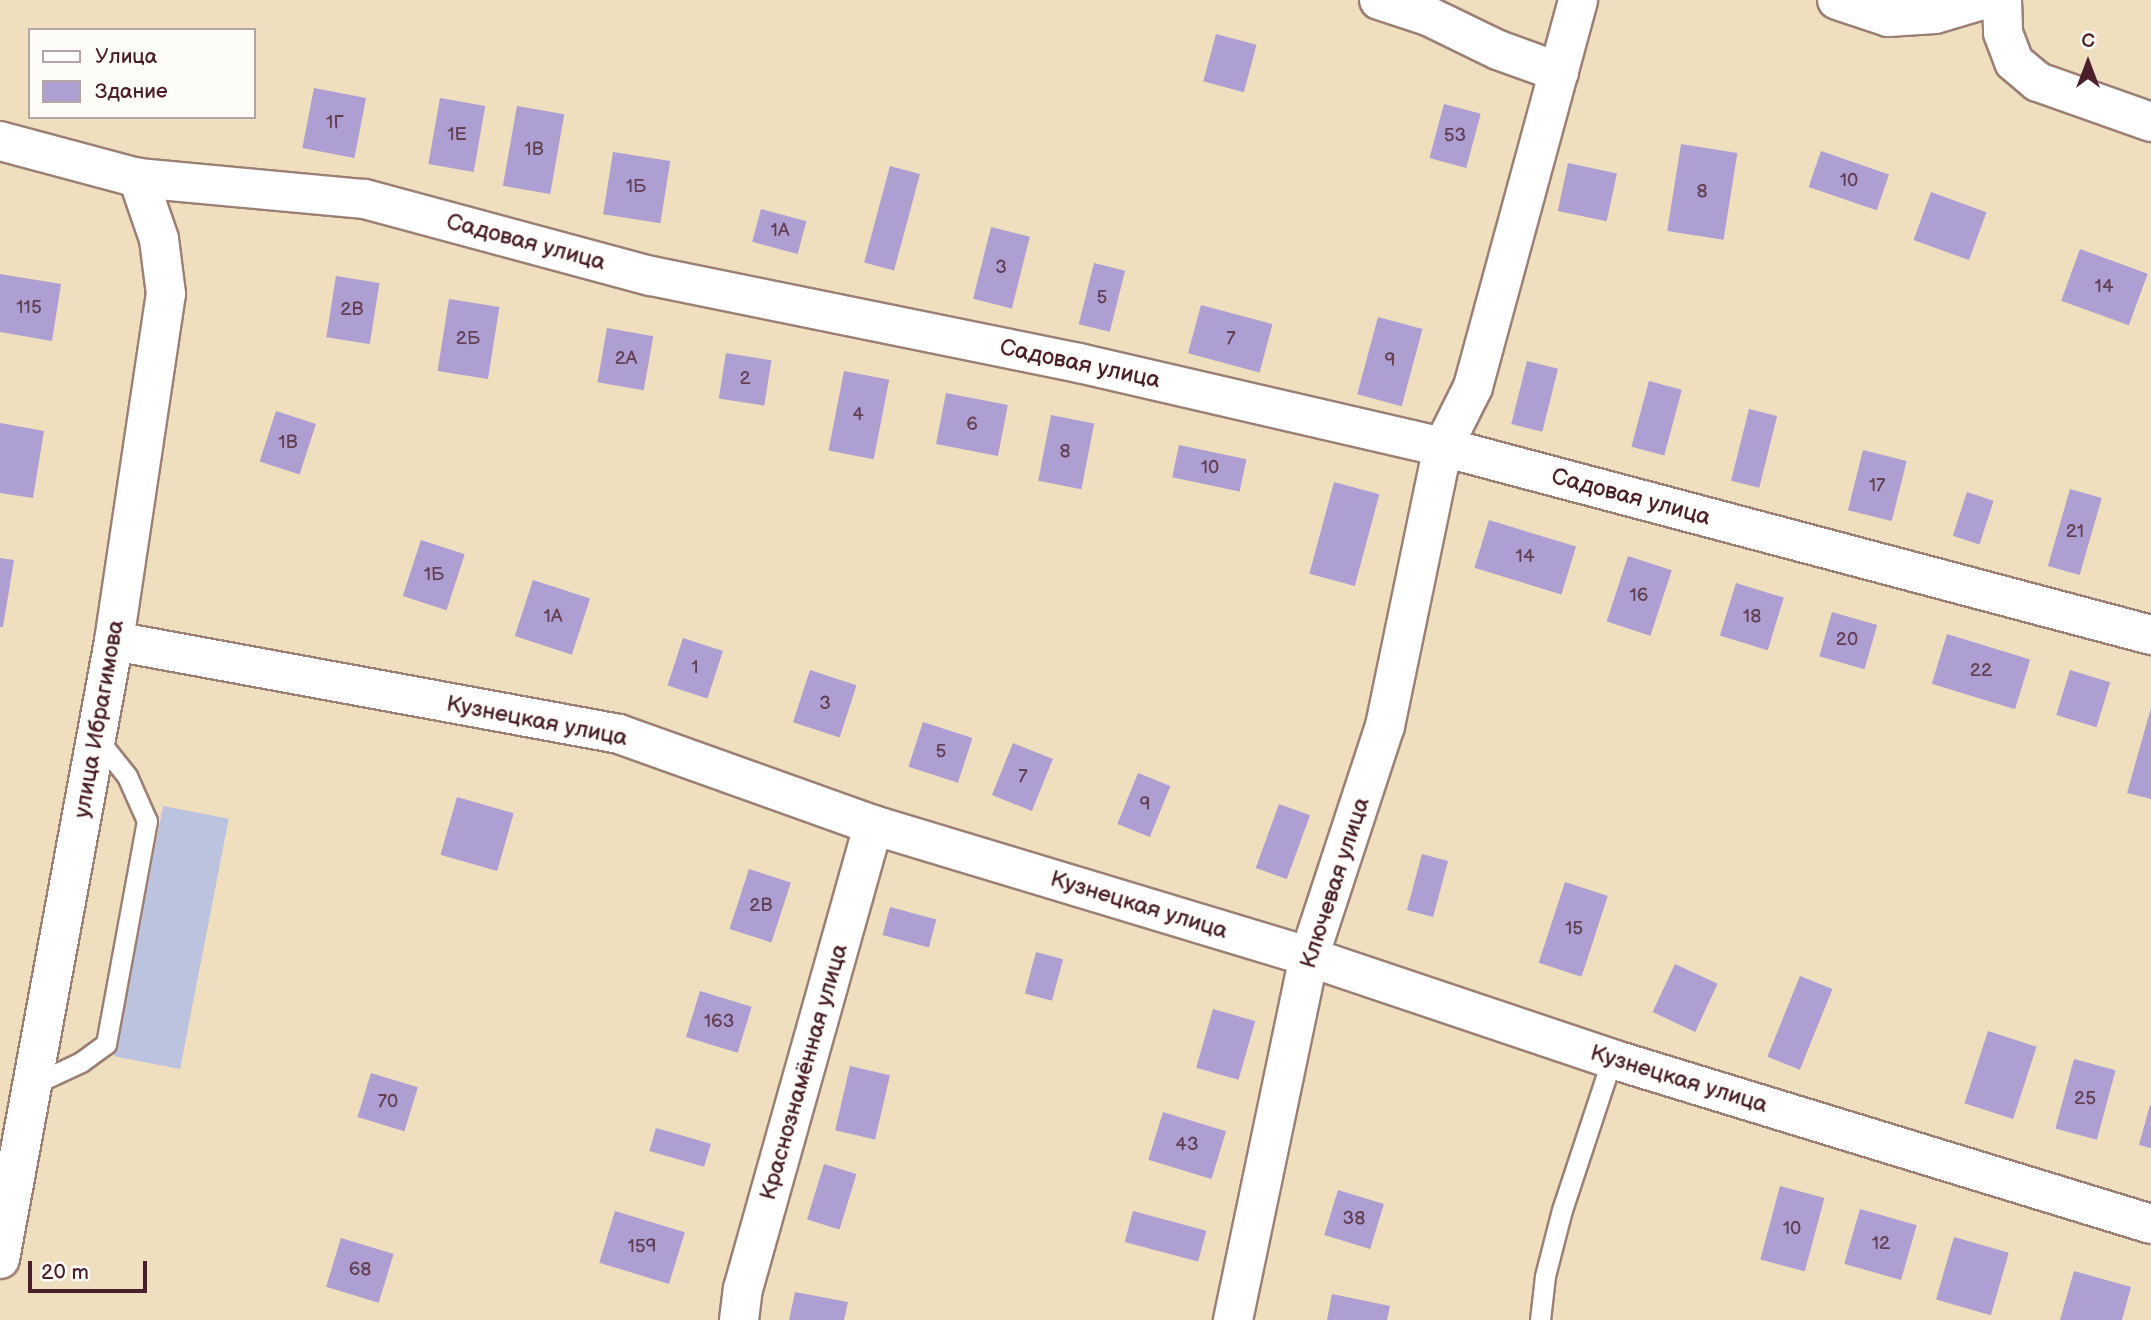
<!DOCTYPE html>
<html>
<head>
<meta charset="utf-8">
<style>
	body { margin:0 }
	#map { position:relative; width:2151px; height:1320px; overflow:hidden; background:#efdfbf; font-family:"Balsamiq Sans",sans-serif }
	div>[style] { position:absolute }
	.industrial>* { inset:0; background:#bbc3de; transform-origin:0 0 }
	.building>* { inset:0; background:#ad9fd1; transform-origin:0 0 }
	.roads { filter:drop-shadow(2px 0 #9c7f75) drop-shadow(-2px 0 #9c7f75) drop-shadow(0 2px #9c7f75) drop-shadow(0 -2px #9c7f75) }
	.service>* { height:19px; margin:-9.5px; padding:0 9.5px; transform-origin:9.5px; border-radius:9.5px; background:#fff }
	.minor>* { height:38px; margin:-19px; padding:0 19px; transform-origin:19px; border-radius:19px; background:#fff }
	span { translate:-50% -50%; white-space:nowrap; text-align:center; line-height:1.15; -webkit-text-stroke:5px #fdfcf7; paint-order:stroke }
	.number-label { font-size:19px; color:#633f54 }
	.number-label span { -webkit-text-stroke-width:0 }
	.street-label { font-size:23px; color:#4a1f2b }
	.legend { position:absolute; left:28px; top:28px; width:228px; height:91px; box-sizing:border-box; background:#fdfcf7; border:2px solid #b5a4a5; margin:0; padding:9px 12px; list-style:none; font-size:21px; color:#4a1f2b }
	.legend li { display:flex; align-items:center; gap:14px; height:35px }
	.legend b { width:35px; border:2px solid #b5a4a5 }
	.north { position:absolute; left:2053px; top:28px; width:70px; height:70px; -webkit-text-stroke:5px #fdfcf7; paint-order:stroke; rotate:0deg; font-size:19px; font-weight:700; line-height:28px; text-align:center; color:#4a1f2b }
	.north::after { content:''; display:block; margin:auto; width:24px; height:32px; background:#4a1f2b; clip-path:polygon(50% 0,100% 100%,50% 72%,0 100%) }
	.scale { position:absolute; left:28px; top:1261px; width:119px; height:32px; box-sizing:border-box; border:4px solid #4a1f2b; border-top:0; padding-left:9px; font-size:21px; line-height:24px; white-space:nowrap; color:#4a1f2b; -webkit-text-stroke:5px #fdfcf7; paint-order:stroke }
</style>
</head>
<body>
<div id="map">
	<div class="industrial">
		<i style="left:163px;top:806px;width:67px;height:255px;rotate:11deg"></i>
	</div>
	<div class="building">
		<i style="left:1216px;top:34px;width:42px;height:49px;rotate:15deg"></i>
		<i style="left:314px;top:88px;width:53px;height:61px;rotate:11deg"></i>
		<i style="left:440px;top:98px;width:46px;height:67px;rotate:10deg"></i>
		<i style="left:1444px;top:104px;width:38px;height:56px;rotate:15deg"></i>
		<i style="left:517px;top:106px;width:48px;height:81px;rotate:10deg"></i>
		<i style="left:1681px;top:144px;width:57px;height:88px;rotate:9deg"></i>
		<i style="left:1821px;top:151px;width:72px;height:38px;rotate:19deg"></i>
		<i style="left:613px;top:152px;width:58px;height:63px;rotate:9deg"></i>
		<i style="left:1568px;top:163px;width:50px;height:49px;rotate:12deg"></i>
		<i style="left:890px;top:166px;width:31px;height:100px;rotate:15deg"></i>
		<i style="left:1931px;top:192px;width:59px;height:51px;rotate:20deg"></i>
		<i style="left:761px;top:209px;width:47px;height:34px;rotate:15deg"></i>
		<i style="left:991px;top:227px;width:40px;height:74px;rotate:14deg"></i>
		<i style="left:2080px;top:249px;width:72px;height:55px;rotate:20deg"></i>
		<i style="left:1094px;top:263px;width:32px;height:63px;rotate:14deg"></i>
		<i style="clip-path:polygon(0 274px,61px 284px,52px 341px,0 332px)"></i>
		<i style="left:336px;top:276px;width:44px;height:62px;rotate:9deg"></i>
		<i style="left:449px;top:299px;width:51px;height:73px;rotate:9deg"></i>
		<i style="left:1201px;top:305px;width:74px;height:50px;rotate:15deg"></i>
		<i style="left:1378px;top:317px;width:46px;height:80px;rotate:15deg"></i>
		<i style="left:607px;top:328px;width:47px;height:55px;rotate:10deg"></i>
		<i style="left:726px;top:353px;width:46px;height:46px;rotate:9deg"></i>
		<i style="left:1527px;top:361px;width:32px;height:65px;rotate:14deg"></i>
		<i style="left:844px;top:371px;width:46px;height:81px;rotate:11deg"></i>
		<i style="left:1649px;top:381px;width:34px;height:68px;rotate:15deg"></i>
		<i style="left:946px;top:393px;width:63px;height:52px;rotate:11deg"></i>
		<i style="left:1749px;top:409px;width:29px;height:74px;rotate:14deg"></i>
		<i style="left:276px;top:411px;width:42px;height:53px;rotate:18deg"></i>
		<i style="left:1051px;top:415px;width:44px;height:67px;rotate:11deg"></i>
		<i style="clip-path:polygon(0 423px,44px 431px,33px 498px,0 493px)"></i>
		<i style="left:1179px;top:445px;width:69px;height:33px;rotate:12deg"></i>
		<i style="left:1863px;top:450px;width:45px;height:62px;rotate:14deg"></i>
		<i style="left:1334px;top:482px;width:47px;height:95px;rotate:15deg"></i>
		<i style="left:2070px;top:489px;width:33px;height:80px;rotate:16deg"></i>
		<i style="left:1967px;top:492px;width:28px;height:46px;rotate:18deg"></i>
		<i style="left:1489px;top:520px;width:91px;height:50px;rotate:17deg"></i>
		<i style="left:421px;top:540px;width:46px;height:59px;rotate:18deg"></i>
		<i style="left:1628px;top:556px;width:46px;height:69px;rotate:18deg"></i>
		<i style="clip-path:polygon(0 558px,14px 560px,3px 627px,0 627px)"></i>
		<i style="left:533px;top:580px;width:60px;height:59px;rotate:18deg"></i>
		<i style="left:1736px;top:583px;width:50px;height:55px;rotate:17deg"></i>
		<i style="left:1832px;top:612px;width:47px;height:46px;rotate:16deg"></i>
		<i style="left:1947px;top:634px;width:87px;height:52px;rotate:17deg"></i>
		<i style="left:683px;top:638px;width:42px;height:50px;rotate:18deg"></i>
		<i style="left:810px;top:670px;width:49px;height:55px;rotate:18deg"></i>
		<i style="left:2070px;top:670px;width:42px;height:47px;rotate:17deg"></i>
		<i style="clip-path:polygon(2151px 708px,2151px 799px,2127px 793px)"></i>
		<i style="left:923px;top:722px;width:52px;height:47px;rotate:18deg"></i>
		<i style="left:1013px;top:743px;width:43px;height:56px;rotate:22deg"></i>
		<i style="left:1138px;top:773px;width:35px;height:55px;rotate:22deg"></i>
		<i style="left:457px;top:797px;width:59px;height:60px;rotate:16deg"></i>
		<i style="left:1279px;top:804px;width:33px;height:68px;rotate:20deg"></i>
		<i style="left:1422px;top:854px;width:27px;height:58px;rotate:15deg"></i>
		<i style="left:749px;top:869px;width:44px;height:63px;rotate:18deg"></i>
		<i style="left:1565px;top:882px;width:45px;height:85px;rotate:18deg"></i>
		<i style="left:890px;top:907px;width:48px;height:29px;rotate:15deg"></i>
		<i style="left:1036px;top:952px;width:28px;height:43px;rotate:15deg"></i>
		<i style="left:1675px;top:964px;width:47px;height:53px;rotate:25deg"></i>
		<i style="left:1800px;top:976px;width:35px;height:87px;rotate:22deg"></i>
		<i style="left:700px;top:991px;width:54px;height:48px;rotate:17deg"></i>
		<i style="left:1213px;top:1009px;width:44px;height:61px;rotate:16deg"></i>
		<i style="left:1988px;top:1031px;width:51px;height:76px;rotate:18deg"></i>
		<i style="left:2074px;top:1059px;width:43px;height:72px;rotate:15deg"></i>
		<i style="left:850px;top:1066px;width:41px;height:66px;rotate:13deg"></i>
		<i style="left:371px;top:1073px;width:49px;height:46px;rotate:17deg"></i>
		<i style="clip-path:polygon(2150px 1105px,2151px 1105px,2151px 1148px,2139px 1145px)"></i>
		<i style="left:1163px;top:1112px;width:66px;height:50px;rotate:17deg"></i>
		<i style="left:656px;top:1128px;width:57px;height:24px;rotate:16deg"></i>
		<i style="left:824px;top:1164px;width:34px;height:58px;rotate:17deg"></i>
		<i style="left:1780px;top:1186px;width:46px;height:76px;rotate:15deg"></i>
		<i style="left:1338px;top:1190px;width:48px;height:47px;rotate:17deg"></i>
		<i style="left:1860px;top:1209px;width:59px;height:57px;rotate:16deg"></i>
		<i style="left:615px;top:1211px;width:73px;height:54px;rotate:17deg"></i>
		<i style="left:1133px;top:1211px;width:76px;height:32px;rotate:15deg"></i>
		<i style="left:1954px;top:1237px;width:57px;height:65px;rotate:16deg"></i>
		<i style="left:341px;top:1238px;width:55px;height:51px;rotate:17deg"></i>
		<i style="clip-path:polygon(2074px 1271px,2131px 1287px,2122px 1320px,2060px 1320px)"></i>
		<i style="clip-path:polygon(795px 1292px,848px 1302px,844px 1320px,789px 1320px)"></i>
		<i style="clip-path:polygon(1332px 1294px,1390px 1306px,1387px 1320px,1327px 1320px)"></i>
	</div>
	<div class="roads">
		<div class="service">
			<i style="left:32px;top:1085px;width:54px;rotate:-25.1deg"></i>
			<i style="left:81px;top:1062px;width:31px;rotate:-36deg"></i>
			<i style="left:106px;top:1044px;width:227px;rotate:-79.6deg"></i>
			<i style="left:147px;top:821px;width:49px;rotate:-114deg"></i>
			<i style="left:127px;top:776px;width:50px;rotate:-128.5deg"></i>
			<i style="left:1540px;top:1320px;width:44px;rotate:-83.5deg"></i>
			<i style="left:1545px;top:1276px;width:68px;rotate:-75.6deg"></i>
			<i style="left:1562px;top:1210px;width:159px;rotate:-71.7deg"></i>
		</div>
		<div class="minor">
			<i style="left:1379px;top:0;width:52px;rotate:18.1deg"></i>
			<i style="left:1428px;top:16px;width:78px;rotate:25.9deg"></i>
			<i style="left:1498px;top:50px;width:65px;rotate:19.8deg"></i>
			<i style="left:1837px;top:0;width:54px;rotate:18.4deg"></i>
			<i style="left:1888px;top:17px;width:47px;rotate:-3.7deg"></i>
			<i style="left:1935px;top:14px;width:49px;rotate:-16.6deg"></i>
			<i style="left:2002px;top:0;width:33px;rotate:88deg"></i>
			<i style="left:2003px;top:33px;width:31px;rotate:69deg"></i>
			<i style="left:2014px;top:62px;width:31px;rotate:40deg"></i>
			<i style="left:2038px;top:82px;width:120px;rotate:19.5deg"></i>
			<i style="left:0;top:141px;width:143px;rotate:15deg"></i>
			<i style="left:138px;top:178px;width:228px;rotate:5.3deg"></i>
			<i style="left:365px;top:199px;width:296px;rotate:15.1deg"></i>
			<i style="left:651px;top:276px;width:437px;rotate:11.5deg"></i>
			<i style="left:1079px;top:363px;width:374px;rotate:13deg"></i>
			<i style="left:1443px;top:447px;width:733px;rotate:14.87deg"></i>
			<i style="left:114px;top:641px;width:513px;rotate:10.43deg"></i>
			<i style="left:619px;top:734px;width:270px;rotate:19.7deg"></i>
			<i style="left:873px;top:825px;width:456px;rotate:16.8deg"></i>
			<i style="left:1309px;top:957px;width:320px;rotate:18.6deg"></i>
			<i style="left:1612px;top:1059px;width:564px;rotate:17.02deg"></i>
			<i style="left:0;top:1259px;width:628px;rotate:-79.55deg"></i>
			<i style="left:114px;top:641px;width:351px;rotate:-81.5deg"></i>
			<i style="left:166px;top:294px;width:55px;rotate:-97.3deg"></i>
			<i style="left:159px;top:239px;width:65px;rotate:-109deg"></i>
			<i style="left:739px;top:1320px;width:31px;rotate:-83deg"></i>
			<i style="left:743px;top:1289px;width:482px;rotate:-74.3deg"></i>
			<i style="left:1233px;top:1320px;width:371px;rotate:-78.2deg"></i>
			<i style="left:1309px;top:957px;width:243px;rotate:-71.8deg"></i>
			<i style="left:1385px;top:726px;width:285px;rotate:-78.3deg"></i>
			<i style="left:1443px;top:447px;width:67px;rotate:-63.4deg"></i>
			<i style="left:1473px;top:387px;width:401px;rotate:-74.8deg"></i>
		</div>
	</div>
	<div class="number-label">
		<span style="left:335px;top:123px">1Г</span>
		<span style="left:457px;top:135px">1Е</span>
		<span style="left:1455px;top:136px">53</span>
		<span style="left:534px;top:150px">1В</span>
		<span style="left:1849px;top:181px">10</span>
		<span style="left:636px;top:187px">1Б</span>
		<span style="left:1702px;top:192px">8</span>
		<span style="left:780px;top:231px">1А</span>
		<span style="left:1001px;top:268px">3</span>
		<span style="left:2104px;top:287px">14</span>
		<span style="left:1102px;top:298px">5</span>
		<span style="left:29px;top:308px">115</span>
		<span style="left:352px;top:310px">2В</span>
		<span style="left:468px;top:339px">2Б</span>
		<span style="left:1231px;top:339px">7</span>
		<span style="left:626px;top:359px">2А</span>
		<span style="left:1390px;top:361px">9</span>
		<span style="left:745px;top:379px">2</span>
		<span style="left:858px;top:415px">4</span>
		<span style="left:972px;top:425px">6</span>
		<span style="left:288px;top:443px">1В</span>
		<span style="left:1065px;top:452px">8</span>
		<span style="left:1210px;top:468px">10</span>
		<span style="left:1877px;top:486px">17</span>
		<span style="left:2075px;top:532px">21</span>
		<span style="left:1525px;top:557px">14</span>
		<span style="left:434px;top:575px">1Б</span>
		<span style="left:1639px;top:596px">16</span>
		<span style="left:553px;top:617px">1А</span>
		<span style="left:1752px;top:617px">18</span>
		<span style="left:1847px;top:640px">20</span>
		<span style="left:695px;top:668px">1</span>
		<span style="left:1981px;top:671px">22</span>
		<span style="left:825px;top:704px">3</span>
		<span style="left:941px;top:752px">5</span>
		<span style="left:1023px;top:777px">7</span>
		<span style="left:1145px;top:805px">9</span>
		<span style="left:761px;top:906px">2В</span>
		<span style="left:1574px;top:929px">15</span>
		<span style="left:719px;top:1022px">163</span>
		<span style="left:2085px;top:1099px">25</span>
		<span style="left:388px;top:1102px">70</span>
		<span style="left:1187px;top:1145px">43</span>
		<span style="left:1354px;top:1219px">38</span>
		<span style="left:1792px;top:1229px">10</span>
		<span style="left:1881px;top:1244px">12</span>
		<span style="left:642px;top:1247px">159</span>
		<span style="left:360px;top:1270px">68</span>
	</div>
	<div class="street-label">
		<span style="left:526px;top:242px;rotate:15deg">Садовая улица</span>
		<span style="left:1080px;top:364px;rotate:12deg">Садовая улица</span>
		<span style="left:1631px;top:497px;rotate:15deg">Садовая улица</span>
		<span style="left:99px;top:719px;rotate:-80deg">улица Ибрагимова</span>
		<span style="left:537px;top:721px;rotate:11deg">Кузнецкая улица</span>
		<span style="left:1335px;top:883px;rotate:-72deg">Ключевая улица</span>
		<span style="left:1139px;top:905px;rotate:17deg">Кузнецкая улица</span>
		<span style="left:804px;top:1072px;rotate:-74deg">Краснознамённая улица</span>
		<span style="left:1679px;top:1079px;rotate:17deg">Кузнецкая улица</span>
	</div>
	<ul class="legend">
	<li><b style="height:9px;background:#fff"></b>Улица</li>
	<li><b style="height:19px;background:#ad9fd1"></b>Здание</li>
	</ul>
	<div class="north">С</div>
	<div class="scale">20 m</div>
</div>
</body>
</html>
